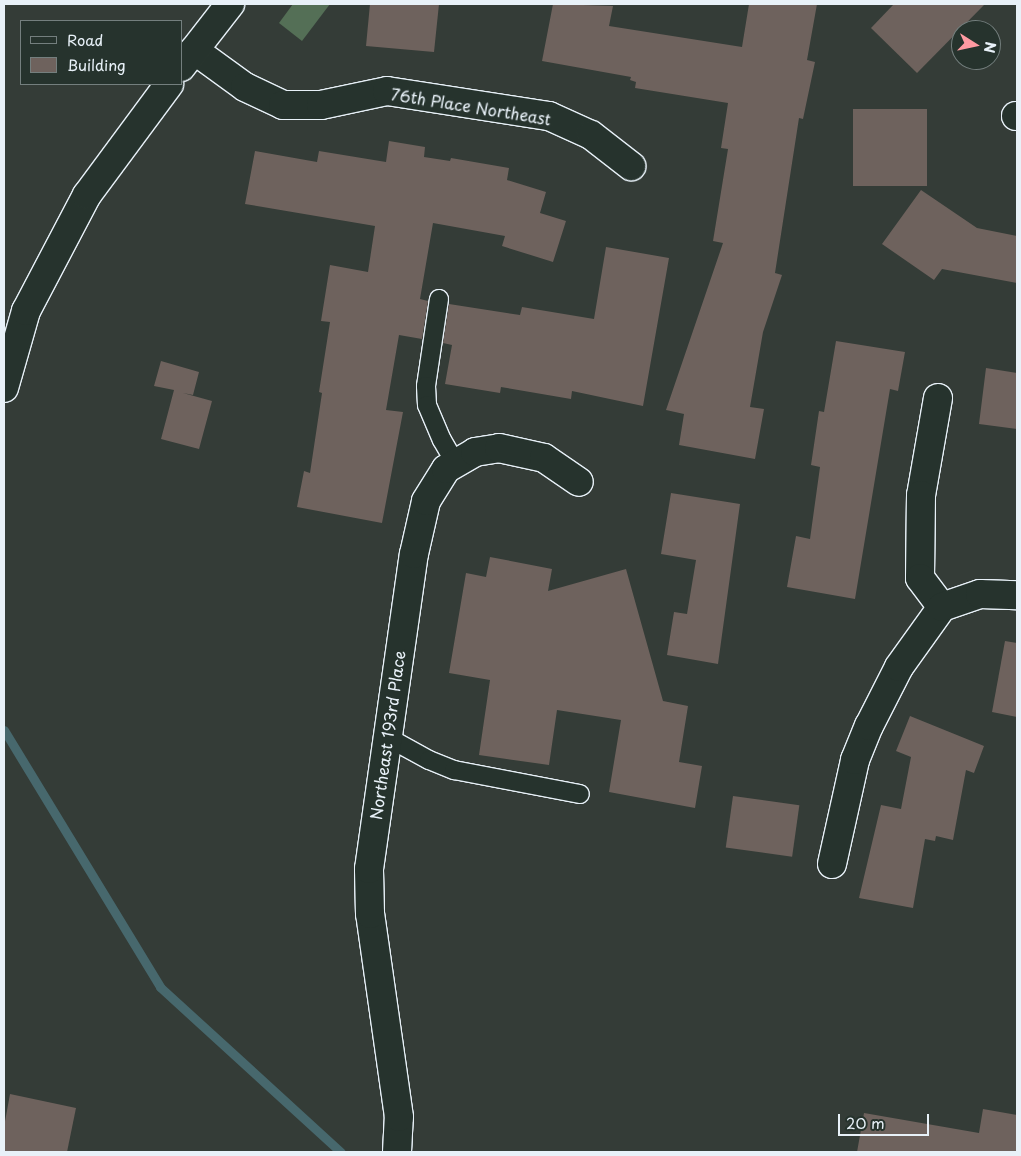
<!DOCTYPE html>
<html>
<head>
<meta charset="utf-8">
<style>
	body { margin:0 }
	#map { position:relative; width:1021px; height:1156px; overflow:hidden; background:#343c37; font-family:"Playpen Sans",sans-serif }
	div>[style] { position:absolute }
	.green>* { inset:0; background:#546f56 }
	.stream>* { height:9px; margin:-4.5px; padding:0 4.5px; transform-origin:4.5px; border-radius:4.5px; background:#47686d }
	.building>* { inset:0; background:#6e625d; transform-origin:0 0 }
	.roads { filter:drop-shadow(1px 0 #e8f1f8) drop-shadow(-1px 0 #e8f1f8) drop-shadow(0 1px #e8f1f8) drop-shadow(0 -1px #e8f1f8) }
	.lane>* { height:18px; margin:-9px; padding:0 9px; transform-origin:9px; border-radius:9px; background:#26332d }
	.street>* { height:28px; margin:-14px; padding:0 14px; transform-origin:14px; border-radius:14px; background:#26332d }
	.secondary>* { height:28px; margin:-14px; padding:0 14px; transform-origin:14px; border-radius:14px; background:#26332d }
	span { translate:-50% -50%; white-space:nowrap; text-align:center; line-height:1.15; -webkit-text-stroke:4px #26332d; paint-order:stroke }
	.street-label { font-size:16px; color:#e8f1f8 }
	.frame { position:absolute; inset:0; border:5px solid #e8f1f8; pointer-events:none }
	.legend { position:absolute; left:20px; top:20px; width:162px; height:65px; box-sizing:border-box; background:#26332d; border:1px solid #747f7e; margin:0; padding:6px 9px; list-style:none; font-size:15px; color:#e8f1f8 }
	.legend li { display:flex; align-items:center; gap:10px; height:25px }
	.legend b { width:25px; border:1px solid #747f7e }
	.north { position:absolute; left:951px; top:20px; width:50px; height:50px; box-sizing:border-box; background:#26332d; border:1px solid #747f7e; border-radius:50%; rotate:100deg; font-size:14px; font-weight:700; line-height:20px; text-align:center; color:#e8f1f8 }
	.north::after { content:''; display:block; margin:auto; width:18px; height:22px; background:#ff9aa2; clip-path:polygon(50% 0,100% 100%,50% 72%,0 100%) }
	.scale { position:absolute; left:838px; top:1114px; width:91px; height:22px; box-sizing:border-box; border:2px solid #e8f1f8; border-top:0; padding-left:6px; font-size:15px; line-height:18px; white-space:nowrap; color:#e8f1f8; -webkit-text-stroke:4px #26332d; paint-order:stroke }
</style>
</head>
<body>
<div id="map">
	<div class="green">
		<i style="clip-path:polygon(293px 4px,330px 4px,302px 41px,279px 23px)"></i>
	</div>
	<div class="stream">
		<i style="left:4px;top:730px;width:301px;rotate:58.7deg"></i>
		<i style="left:160px;top:987px;width:245px;rotate:42.4deg"></i>
	</div>
	<div class="building">
		<i style="clip-path:polygon(370px 4px,439px 4px,434px 52px,366px 46px)"></i>
		<i style="clip-path:polygon(553px 4px,613px 6px,609px 26px,742px 47px,749px 4px,817px 4px,807px 60px,815px 62px,803px 119px,799px 118px,775px 273px,782px 275px,763px 332px,750px 407px,764px 409px,755px 459px,679px 445px,684px 414px,666px 410px,723px 243px,713px 241px,728px 149px,721px 148px,728px 103px,635px 88px,636px 82px,630px 80px,631px 77px,542px 61px)"></i>
		<i style="clip-path:polygon(894px 4px,985px 4px,917px 73px,871px 28px)"></i>
		<i style="left:853px;top:109px;width:74px;height:77px"></i>
		<i style="clip-path:polygon(389px 141px,425px 147px,424px 157px,450px 161px,451px 158px,509px 168px,507px 180px,546px 192px,540px 213px,566px 221px,553px 262px,502px 246px,505px 236px,433px 223px,420px 299px,428px 301px,422px 339px,399px 335px,386px 410px,403px 412px,382px 523px,297px 507px,304px 471px,310px 473px,322px 393px,319px 392px,330px 322px,321px 321px,330px 265px,368px 272px,375px 226px,245px 204px,255px 151px,317px 162px,319px 151px,386px 162px)"></i>
		<i style="clip-path:polygon(921px 190px,977px 228px,1017px 236px,1017px 283px,942px 269px,934px 280px,882px 244px)"></i>
		<i style="clip-path:polygon(606px 247px,669px 258px,643px 406px,572px 391px,571px 399px,501px 387px,500px 393px,445px 384px,452px 345px,443px 343px,449px 304px,520px 315px,522px 307px,594px 319px)"></i>
		<i style="clip-path:polygon(836px 341px,905px 352px,898px 391px,890px 389px,855px 599px,787px 587px,796px 536px,810px 539px,820px 467px,811px 465px,819px 411px,824px 412px)"></i>
		<i style="clip-path:polygon(161px 361px,199px 372px,193px 395px,183px 393px,212px 401px,199px 449px,161px 439px,174px 390px,154px 386px)"></i>
		<i style="clip-path:polygon(986px 368px,1017px 373px,1017px 429px,979px 424px)"></i>
		<i style="clip-path:polygon(671px 493px,740px 504px,718px 664px,667px 655px,674px 612px,687px 614px,696px 560px,661px 554px)"></i>
		<i style="clip-path:polygon(490px 557px,552px 569px,548px 591px,626px 569px,663px 701px,688px 706px,679px 762px,702px 766px,695px 808px,609px 792px,621px 720px,557px 710px,549px 765px,479px 755px,490px 680px,449px 673px,466px 573px,486px 577px)"></i>
		<i style="clip-path:polygon(1005px 641px,1017px 643px,1017px 717px,992px 712px)"></i>
		<i style="clip-path:polygon(910px 716px,984px 746px,974px 773px,966px 770px,953px 840px,936px 836px,935px 841px,925px 839px,913px 908px,859px 898px,881px 805px,901px 809px,911px 757px,896px 751px)"></i>
		<i style="left:733px;top:796px;width:67px;height:52px;rotate:8deg"></i>
		<i style="clip-path:polygon(10px 1094px,76px 1108px,67px 1152px,4px 1152px,4px 1127px)"></i>
		<i style="clip-path:polygon(983px 1109px,1017px 1115px,1017px 1152px,857px 1152px,864px 1113px,979px 1133px)"></i>
	</div>
	<div class="roads">
		<div class="lane">
			<i style="left:439px;top:299px;width:88px;rotate:98.5deg"></i>
			<i style="left:426px;top:386px;width:19px;rotate:87deg"></i>
			<i style="left:427px;top:405px;width:38px;rotate:67deg"></i>
			<i style="left:442px;top:440px;width:28px;rotate:60deg"></i>
			<i style="left:387px;top:737px;width:48px;rotate:28.7deg"></i>
			<i style="left:429px;top:760px;width:27px;rotate:22deg"></i>
			<i style="left:454px;top:770px;width:128px;rotate:10.8deg"></i>
		</div>
		<div class="street">
			<i style="left:194px;top:50px;width:63px;rotate:36deg"></i>
			<i style="left:245px;top:87px;width:42px;rotate:25.3deg"></i>
			<i style="left:283px;top:105px;width:38px"></i>
			<i style="left:321px;top:105px;width:67px;rotate:-12deg"></i>
			<i style="left:387px;top:91px;width:164px;rotate:8.8deg"></i>
			<i style="left:549px;top:116px;width:46px;rotate:24.3deg"></i>
			<i style="left:591px;top:135px;width:51px;rotate:37.8deg"></i>
			<i style="left:1016px;top:116px;width:1px"></i>
			<i style="left:938px;top:398px;width:98px;rotate:99.9deg"></i>
			<i style="left:921px;top:495px;width:83px;rotate:90.7deg"></i>
			<i style="left:920px;top:578px;width:36px;rotate:53deg"></i>
			<i style="left:832px;top:864px;width:107px;rotate:-77.5deg"></i>
			<i style="left:855px;top:760px;width:37px;rotate:-68deg"></i>
			<i style="left:869px;top:726px;width:66px;rotate:-63deg"></i>
			<i style="left:899px;top:667px;width:74px;rotate:-54.4deg"></i>
			<i style="left:942px;top:607px;width:40px;rotate:-18.9deg"></i>
			<i style="left:980px;top:594px;width:37px;rotate:2deg"></i>
			<i style="left:397px;top:1152px;width:35px;rotate:-87deg"></i>
			<i style="left:399px;top:1117px;width:205px;rotate:-98.1deg"></i>
			<i style="left:370px;top:914px;width:45px;rotate:-91.3deg"></i>
			<i style="left:369px;top:869px;width:318px;rotate:-81.9deg"></i>
			<i style="left:414px;top:554px;width:54px;rotate:-77.2deg"></i>
			<i style="left:426px;top:501px;width:38px;rotate:-58deg"></i>
			<i style="left:446px;top:469px;width:34px;rotate:-30deg"></i>
			<i style="left:475px;top:452px;width:24px;rotate:-9deg"></i>
			<i style="left:499px;top:448px;width:46px;rotate:12.5deg"></i>
			<i style="left:544px;top:458px;width:42px;rotate:34.4deg"></i>
		</div>
		<div class="secondary">
			<i style="left:181px;top:67px;width:80px;rotate:-52.1deg"></i>
			<i style="left:4px;top:388px;width:80px;rotate:-74.1deg"></i>
			<i style="left:26px;top:311px;width:131px;rotate:-62.3deg"></i>
			<i style="left:87px;top:195px;width:138px;rotate:-53.5deg"></i>
		</div>
	</div>
	<div class="street-label">
		<span style="left:471px;top:106px;rotate:9deg">76th Place Northeast</span>
		<span style="left:387px;top:735px;rotate:-82deg">Northeast 193rd Place</span>
	</div>
	<div class="frame"></div>
	<ul class="legend">
	<li><b style="height:6px;background:#26332d"></b>Road</li>
	<li><b style="height:14px;background:#6e625d"></b>Building</li>
	</ul>
	<div class="north">N</div>
	<div class="scale">20 m</div>
</div>
</body>
</html>
